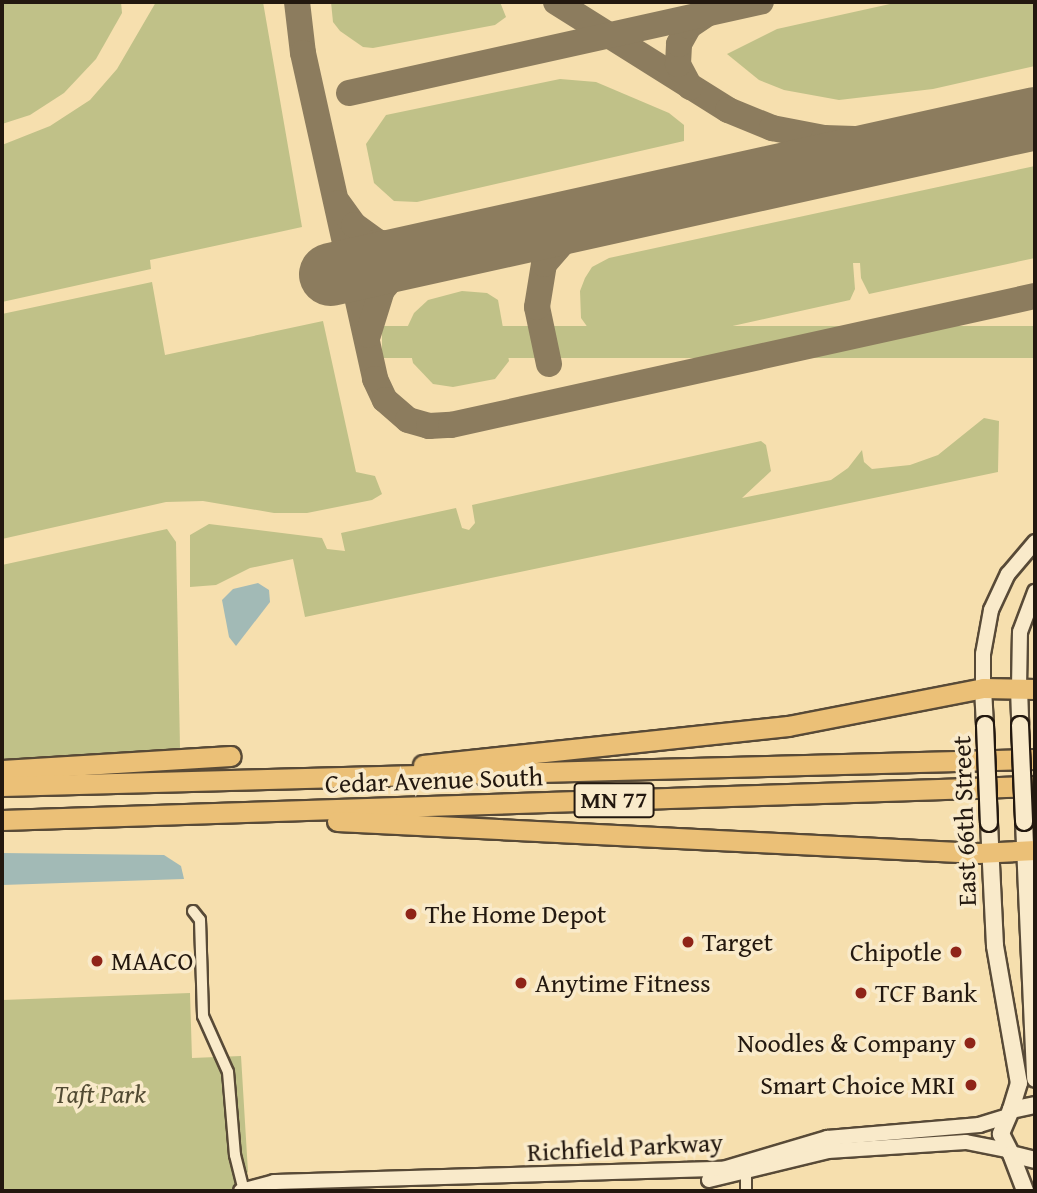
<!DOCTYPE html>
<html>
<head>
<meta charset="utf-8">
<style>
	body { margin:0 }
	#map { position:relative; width:1037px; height:1193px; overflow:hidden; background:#f6dfae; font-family:"Gentium Book Plus",serif }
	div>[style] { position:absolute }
	.green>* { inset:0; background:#c0c188; transform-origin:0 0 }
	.water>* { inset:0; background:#a2bab6 }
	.taxiway>* { height:26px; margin:-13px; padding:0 13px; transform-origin:13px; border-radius:13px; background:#8c7c5e }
	.runway>* { height:63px; margin:-31.5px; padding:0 31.5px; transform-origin:31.5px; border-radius:31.5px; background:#8c7c5e }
	.roads { filter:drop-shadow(2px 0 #584a37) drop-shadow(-2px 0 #584a37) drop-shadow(0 2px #584a37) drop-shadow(0 -2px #584a37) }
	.minor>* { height:10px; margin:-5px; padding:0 5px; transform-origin:5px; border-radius:5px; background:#f9eaca }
	.tertiary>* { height:14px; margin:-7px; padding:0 7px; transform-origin:7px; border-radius:7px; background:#f9eaca }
	.secondary>* { height:16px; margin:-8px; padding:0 8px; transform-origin:8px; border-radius:8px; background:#f9eaca }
	.motorway>* { height:19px; margin:-9.5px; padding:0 9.5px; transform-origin:9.5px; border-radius:9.5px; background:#ebc077 }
	.bridges { filter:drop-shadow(2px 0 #23180f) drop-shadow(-2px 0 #23180f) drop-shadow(0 2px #23180f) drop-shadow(0 -2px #23180f) }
	.secondary-bridge>* { height:16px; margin:-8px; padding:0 8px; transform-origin:8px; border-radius:8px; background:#f9eaca }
	.dots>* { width:19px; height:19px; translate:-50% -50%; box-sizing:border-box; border:4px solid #f9eaca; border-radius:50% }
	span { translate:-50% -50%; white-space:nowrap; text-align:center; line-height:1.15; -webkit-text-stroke:7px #f9eaca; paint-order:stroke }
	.shield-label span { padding:2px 5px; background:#f9eaca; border:2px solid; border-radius:5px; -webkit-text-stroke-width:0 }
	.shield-label { font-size:24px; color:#23180f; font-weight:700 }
	.street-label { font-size:26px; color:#23180f }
	.poi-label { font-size:26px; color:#23180f }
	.left { translate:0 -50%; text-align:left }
	.right { translate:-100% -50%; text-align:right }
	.park-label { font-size:26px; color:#524b33; font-style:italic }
	.frame { position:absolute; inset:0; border:4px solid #23180f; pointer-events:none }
</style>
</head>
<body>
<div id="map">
	<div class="green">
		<i style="clip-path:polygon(2px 2px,121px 2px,122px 13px,96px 59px,64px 93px,30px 115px,2px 124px)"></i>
		<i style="clip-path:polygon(156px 2px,263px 2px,302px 227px,150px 260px,151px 269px,2px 302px,2px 145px,50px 126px,90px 100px,117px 69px)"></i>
		<i style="clip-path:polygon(331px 2px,500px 2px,506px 17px,495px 25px,373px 48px,363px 47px,340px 31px,333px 22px)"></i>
		<i style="clip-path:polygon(899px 2px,1035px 2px,1035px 66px,933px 89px,839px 100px,784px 90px,759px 80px,727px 54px,777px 29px)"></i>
		<i style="clip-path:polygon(560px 79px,596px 82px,669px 113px,684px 125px,684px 141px,417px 202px,394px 201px,374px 183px,366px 144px,386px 115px)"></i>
		<i style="clip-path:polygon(1035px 166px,1035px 258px,869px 294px,861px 278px,860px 263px,853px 263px,855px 289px,850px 300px,638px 347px,596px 339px,581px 318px,580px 291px,585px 278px,592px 267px,609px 258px)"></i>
		<i style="clip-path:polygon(152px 282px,165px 355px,323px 321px,356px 472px,375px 476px,382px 494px,372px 500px,307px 513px,274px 513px,203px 501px,166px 502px,2px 539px,2px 314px)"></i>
		<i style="clip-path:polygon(462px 291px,487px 293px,498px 300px,509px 361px,495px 379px,453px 387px,433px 384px,413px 363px,406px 330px,414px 313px,428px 300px)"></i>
		<i style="left:1035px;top:326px;width:32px;height:653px;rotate:90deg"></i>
		<i style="clip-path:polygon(984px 418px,999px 421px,998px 472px,305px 617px,293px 559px,250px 568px,216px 585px,190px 587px,190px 535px,209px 524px,322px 538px,327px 549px,345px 551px,341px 533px,456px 508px,462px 528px,469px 530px,475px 523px,472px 505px,761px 441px,766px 445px,771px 471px,742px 498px,831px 480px,848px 468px,862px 450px,864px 462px,872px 469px,910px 465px,938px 455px)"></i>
		<i style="clip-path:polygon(167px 529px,176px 542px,180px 748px,177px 753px,2px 766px,2px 565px)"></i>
		<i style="clip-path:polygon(190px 993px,192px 1058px,241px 1056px,248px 1172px,230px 1191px,2px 1191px,2px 1000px)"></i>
	</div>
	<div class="water">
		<i style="clip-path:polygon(258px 583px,269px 590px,270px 602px,236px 646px,229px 637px,222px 600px,233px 589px)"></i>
		<i style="clip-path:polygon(2px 853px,164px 855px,181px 866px,184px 879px,2px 885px)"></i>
	</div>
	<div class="taxiway">
		<i style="left:297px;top:2px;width:51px;rotate:83.3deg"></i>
		<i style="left:303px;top:53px;width:334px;rotate:77.5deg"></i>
		<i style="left:375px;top:379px;width:23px;rotate:65deg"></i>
		<i style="left:385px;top:400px;width:30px;rotate:41deg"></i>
		<i style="left:408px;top:420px;width:22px;rotate:16deg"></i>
		<i style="left:429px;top:426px;width:22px;rotate:-3deg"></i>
		<i style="left:451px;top:425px;width:598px;rotate:-12.46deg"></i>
		<i style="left:556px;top:2px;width:203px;rotate:32.1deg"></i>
		<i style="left:728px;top:110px;width:48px;rotate:22.2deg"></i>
		<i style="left:772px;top:128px;width:53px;rotate:10.9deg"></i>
		<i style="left:824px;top:138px;width:61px;rotate:1.9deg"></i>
		<i style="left:885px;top:140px;width:132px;rotate:-7.8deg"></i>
		<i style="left:690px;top:87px;width:26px;rotate:-118deg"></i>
		<i style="left:678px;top:64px;width:20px;rotate:-87deg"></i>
		<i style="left:679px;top:44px;width:21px;rotate:-61deg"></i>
		<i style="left:689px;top:26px;width:22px;rotate:-34deg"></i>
		<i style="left:349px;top:93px;width:422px;rotate:-12.5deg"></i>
		<i style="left:338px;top:203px;width:27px;rotate:54deg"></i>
		<i style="left:354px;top:225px;width:29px;rotate:36deg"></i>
		<i style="left:377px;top:242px;width:54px;rotate:10.7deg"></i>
		<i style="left:430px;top:252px;width:37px;rotate:149deg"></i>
		<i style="left:398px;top:271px;width:25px;rotate:130deg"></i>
		<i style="left:382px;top:290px;width:47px;rotate:107.3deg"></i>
		<i style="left:549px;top:364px;width:58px;rotate:-101.9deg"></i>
		<i style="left:537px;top:307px;width:44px;rotate:-80.8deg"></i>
		<i style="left:544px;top:264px;width:49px;rotate:-49.1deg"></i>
		<i style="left:576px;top:227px;width:66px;rotate:-18.4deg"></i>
	</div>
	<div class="runway">
		<i style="left:330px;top:274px;width:722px;rotate:-12.48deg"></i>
	</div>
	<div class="roads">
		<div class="minor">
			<i style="left:193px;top:911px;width:11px;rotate:52deg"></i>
			<i style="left:200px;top:920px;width:96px;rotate:88.2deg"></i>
			<i style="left:203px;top:1016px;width:61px;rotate:65.9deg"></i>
			<i style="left:228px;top:1072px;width:83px;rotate:85.2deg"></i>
			<i style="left:235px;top:1155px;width:37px;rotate:76deg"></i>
			<i style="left:746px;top:1174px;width:17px;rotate:90deg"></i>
		</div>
		<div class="tertiary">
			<i style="left:983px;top:688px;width:34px;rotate:-90deg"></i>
			<i style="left:983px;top:654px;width:45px;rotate:-79.7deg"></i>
			<i style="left:991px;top:610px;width:40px;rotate:-65deg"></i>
			<i style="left:1008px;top:574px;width:42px;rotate:-49.8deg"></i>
			<i style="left:1019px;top:688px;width:56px;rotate:-89deg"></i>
			<i style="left:1020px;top:632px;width:43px;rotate:-69.4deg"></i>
			<i style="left:709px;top:1180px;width:122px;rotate:-13.7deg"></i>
			<i style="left:828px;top:1151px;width:138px;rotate:-3.7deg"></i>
			<i style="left:966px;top:1142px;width:42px;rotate:11deg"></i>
			<i style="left:241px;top:1191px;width:34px;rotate:-15deg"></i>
			<i style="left:274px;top:1182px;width:449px;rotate:-1.7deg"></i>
			<i style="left:723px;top:1169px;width:109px;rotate:-16.6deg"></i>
			<i style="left:827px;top:1138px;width:153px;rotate:-4.9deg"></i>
			<i style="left:979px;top:1125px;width:28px;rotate:-17deg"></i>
		</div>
		<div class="secondary">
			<i style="left:983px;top:688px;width:37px;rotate:87deg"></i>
			<i style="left:1019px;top:688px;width:37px;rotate:88deg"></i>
			<i style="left:1024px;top:822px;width:257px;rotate:87.5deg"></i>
			<i style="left:989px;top:823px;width:123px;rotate:87.2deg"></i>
			<i style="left:995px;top:946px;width:139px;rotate:80.1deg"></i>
			<i style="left:1019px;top:1083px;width:28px;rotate:107deg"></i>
			<i style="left:1035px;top:1105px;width:25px;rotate:168deg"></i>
			<i style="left:1011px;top:1110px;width:26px;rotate:113deg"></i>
			<i style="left:1001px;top:1134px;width:22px;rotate:63deg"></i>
			<i style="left:1011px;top:1154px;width:25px;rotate:14deg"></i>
			<i style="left:1011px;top:1154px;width:40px;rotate:69deg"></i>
		</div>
		<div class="motorway">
			<i style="left:423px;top:765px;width:367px;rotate:-6.1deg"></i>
			<i style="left:788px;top:726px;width:199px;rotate:-11deg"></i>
			<i style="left:983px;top:688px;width:52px;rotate:1.1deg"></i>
			<i style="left:2px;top:770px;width:229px;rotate:-3.5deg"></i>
			<i style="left:2px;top:786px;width:1033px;rotate:-1.5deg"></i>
			<i style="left:2px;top:820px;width:1034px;rotate:-1.89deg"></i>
			<i style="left:337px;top:821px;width:642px;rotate:2.86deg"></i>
			<i style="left:978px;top:853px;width:57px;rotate:-3deg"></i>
		</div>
	</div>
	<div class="bridges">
		<div class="secondary-bridge">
			<i style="left:985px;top:725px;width:98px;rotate:87.7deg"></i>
			<i style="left:1020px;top:725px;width:97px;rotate:87.6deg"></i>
		</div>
	</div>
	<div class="dots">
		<i style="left:411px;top:914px;background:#8f2418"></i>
		<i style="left:688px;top:942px;background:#8f2418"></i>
		<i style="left:956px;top:952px;background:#8f2418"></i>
		<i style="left:97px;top:961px;background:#8f2418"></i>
		<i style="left:521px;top:983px;background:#8f2418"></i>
		<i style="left:861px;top:993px;background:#8f2418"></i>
		<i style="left:970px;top:1043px;background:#8f2418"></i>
		<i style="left:971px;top:1085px;background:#8f2418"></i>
	</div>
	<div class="shield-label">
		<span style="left:614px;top:800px">MN 77</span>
	</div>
	<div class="street-label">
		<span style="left:434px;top:780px;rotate:-2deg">Cedar Avenue South</span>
		<span style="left:964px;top:821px;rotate:-92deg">East 66th Street</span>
		<span style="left:625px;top:1147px;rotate:-3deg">Richfield Parkway</span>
	</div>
	<div class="poi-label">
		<span class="left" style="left:425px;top:914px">The Home Depot</span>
		<span class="left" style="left:702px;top:942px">Target</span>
		<span class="right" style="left:942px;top:952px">Chipotle</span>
		<span class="left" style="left:111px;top:961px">MAACO</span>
		<span class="left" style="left:535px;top:983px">Anytime Fitness</span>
		<span class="left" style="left:875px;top:993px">TCF Bank</span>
		<span class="right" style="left:956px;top:1043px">Noodles &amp; Company</span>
		<span class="right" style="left:955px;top:1085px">Smart Choice MRI</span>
	</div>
	<div class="park-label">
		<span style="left:100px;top:1094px">Taft Park</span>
	</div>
	<div class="frame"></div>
</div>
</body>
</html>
